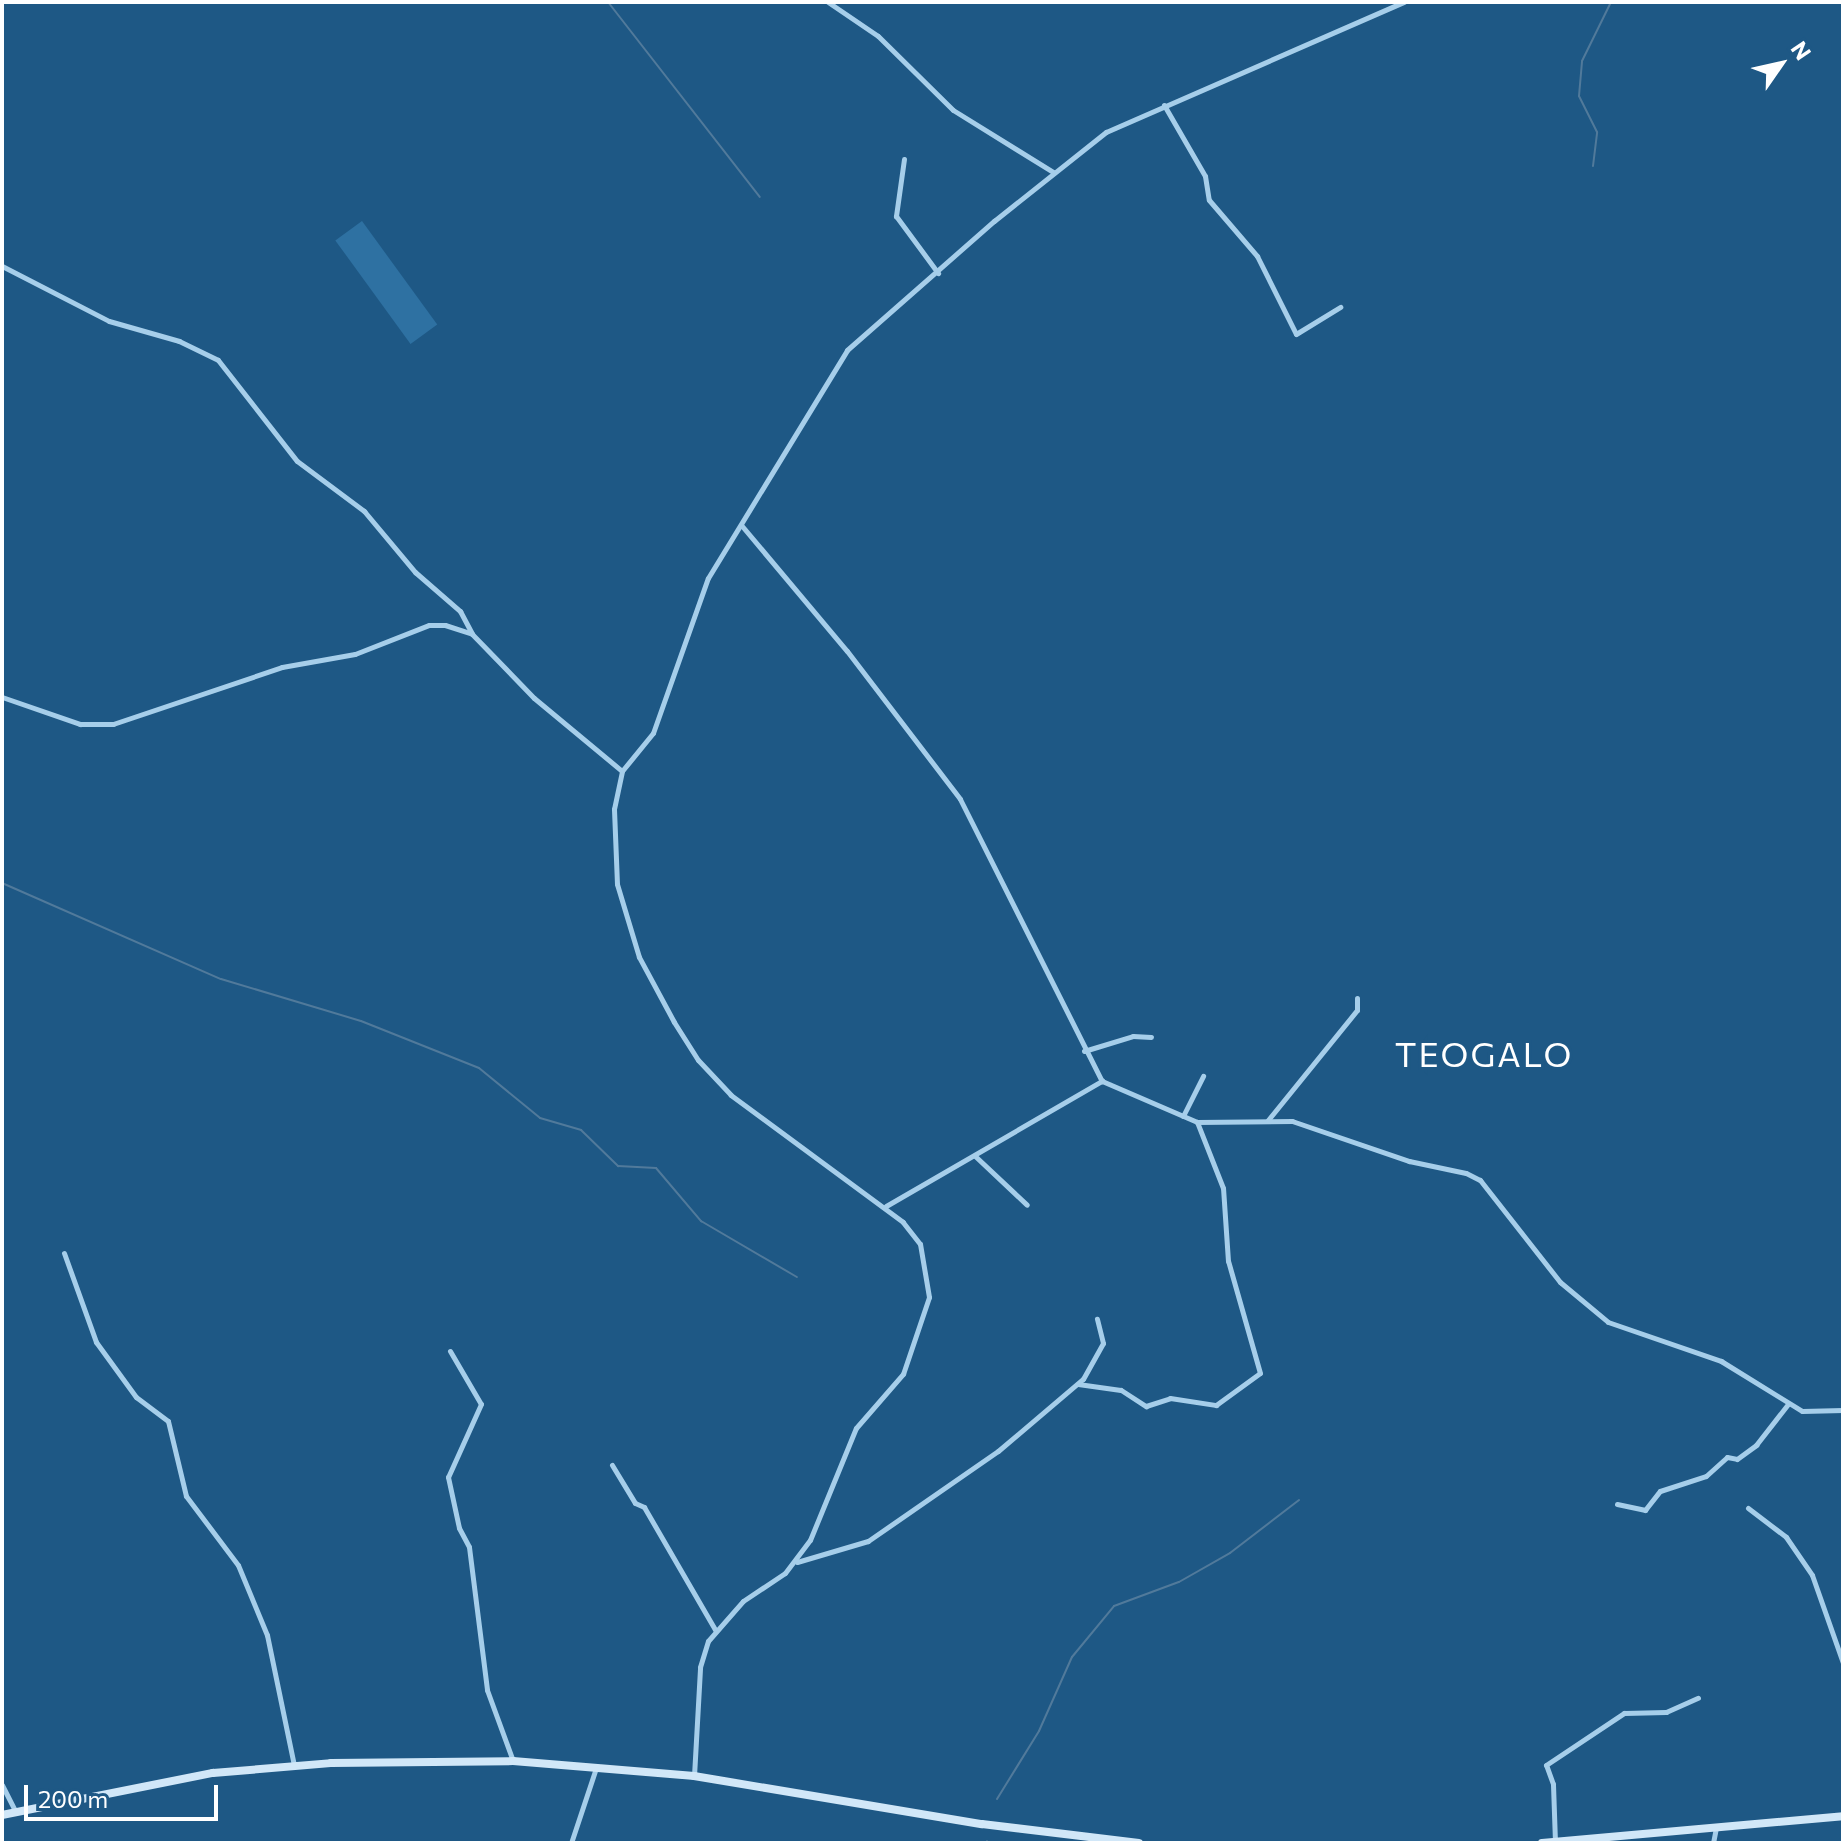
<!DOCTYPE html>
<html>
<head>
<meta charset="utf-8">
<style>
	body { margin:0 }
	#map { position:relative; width:1845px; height:1845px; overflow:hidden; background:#1e5885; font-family:Commissioner,sans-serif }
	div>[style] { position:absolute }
	.green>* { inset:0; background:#2e71a2; transform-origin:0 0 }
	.stream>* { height:2px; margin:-1px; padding:0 1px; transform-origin:1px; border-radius:1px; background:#517a9b }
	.street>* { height:5px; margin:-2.5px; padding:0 2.5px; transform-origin:2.5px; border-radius:2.5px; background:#a6ceea }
	.secondary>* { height:8px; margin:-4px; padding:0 4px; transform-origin:4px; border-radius:4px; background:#d1e7f8 }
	span { translate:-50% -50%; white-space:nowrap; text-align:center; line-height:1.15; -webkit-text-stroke:6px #1e5885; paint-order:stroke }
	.quarter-label { font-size:34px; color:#fff; letter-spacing:2px }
	.frame { position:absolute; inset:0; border:4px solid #fff; pointer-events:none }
	.north { position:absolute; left:1741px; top:24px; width:80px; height:80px; -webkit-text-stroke:6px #1e5885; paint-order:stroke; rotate:56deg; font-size:22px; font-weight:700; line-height:32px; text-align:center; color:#fff }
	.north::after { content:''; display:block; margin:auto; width:28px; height:36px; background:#fff; clip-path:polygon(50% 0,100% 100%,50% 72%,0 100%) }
	.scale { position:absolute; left:24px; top:1785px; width:194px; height:36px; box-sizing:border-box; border:4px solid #fff; border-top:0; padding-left:10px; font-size:24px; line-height:28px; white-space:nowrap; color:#fff; -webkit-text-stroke:6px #1e5885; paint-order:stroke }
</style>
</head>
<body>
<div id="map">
	<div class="green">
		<i style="left:362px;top:221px;width:128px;height:33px;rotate:54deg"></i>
	</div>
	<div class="stream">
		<i style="left:608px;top:2px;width:247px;rotate:52.1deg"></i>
		<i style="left:1593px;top:166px;width:34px;rotate:-83deg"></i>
		<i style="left:1597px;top:132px;width:40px;rotate:-116.6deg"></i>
		<i style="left:1579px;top:96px;width:35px;rotate:-85deg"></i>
		<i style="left:1582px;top:61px;width:66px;rotate:-63.8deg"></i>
		<i style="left:2px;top:883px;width:239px;rotate:23.7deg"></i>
		<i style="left:221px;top:979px;width:146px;rotate:16.7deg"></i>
		<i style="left:361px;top:1021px;width:127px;rotate:21.7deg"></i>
		<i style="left:479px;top:1068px;width:79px;rotate:39.3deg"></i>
		<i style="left:540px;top:1118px;width:43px;rotate:16.3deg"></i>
		<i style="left:581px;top:1130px;width:52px;rotate:44.2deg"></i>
		<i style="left:618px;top:1166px;width:38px;rotate:3deg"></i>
		<i style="left:656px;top:1168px;width:70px;rotate:49.7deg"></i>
		<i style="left:701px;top:1221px;width:111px;rotate:30.3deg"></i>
		<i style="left:997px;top:1799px;width:80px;rotate:-58.3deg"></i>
		<i style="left:1039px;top:1731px;width:81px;rotate:-66deg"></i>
		<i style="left:1072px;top:1657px;width:66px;rotate:-50.5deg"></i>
		<i style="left:1114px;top:1606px;width:69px;rotate:-20.3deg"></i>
		<i style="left:1179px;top:1582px;width:59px;rotate:-29.6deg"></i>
		<i style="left:1230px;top:1553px;width:87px;rotate:-37.5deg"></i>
		<i style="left:986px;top:1843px;width:2px;rotate:-63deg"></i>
	</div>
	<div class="street">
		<i style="left:828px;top:2px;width:60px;rotate:34.2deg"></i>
		<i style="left:878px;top:36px;width:105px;rotate:44.6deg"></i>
		<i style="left:953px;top:110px;width:118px;rotate:31.8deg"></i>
		<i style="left:1164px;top:105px;width:82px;rotate:60deg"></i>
		<i style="left:1205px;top:176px;width:24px;rotate:81deg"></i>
		<i style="left:1209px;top:200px;width:74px;rotate:49.4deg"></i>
		<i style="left:1257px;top:256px;width:87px;rotate:63.4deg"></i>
		<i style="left:1296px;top:334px;width:52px;rotate:-31.5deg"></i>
		<i style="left:904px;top:159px;width:58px;rotate:98deg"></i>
		<i style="left:896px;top:216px;width:71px;rotate:53.6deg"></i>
		<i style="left:2px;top:266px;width:120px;rotate:27.2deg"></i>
		<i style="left:109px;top:321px;width:73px;rotate:15.9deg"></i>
		<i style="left:179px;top:341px;width:43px;rotate:26deg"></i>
		<i style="left:218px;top:360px;width:128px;rotate:52deg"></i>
		<i style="left:297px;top:461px;width:84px;rotate:36.7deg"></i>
		<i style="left:364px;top:511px;width:80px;rotate:50.1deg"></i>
		<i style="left:415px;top:572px;width:60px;rotate:40.9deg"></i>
		<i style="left:460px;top:611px;width:26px;rotate:62deg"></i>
		<i style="left:742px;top:526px;width:163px;rotate:50deg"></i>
		<i style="left:847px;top:651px;width:186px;rotate:52.6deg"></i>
		<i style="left:960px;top:799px;width:316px;rotate:63.3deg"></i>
		<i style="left:1102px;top:1081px;width:103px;rotate:23.3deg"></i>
		<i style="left:1197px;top:1122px;width:95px;rotate:-0.6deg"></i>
		<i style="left:1292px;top:1121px;width:124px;rotate:18.9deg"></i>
		<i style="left:1409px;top:1161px;width:58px;rotate:11.9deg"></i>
		<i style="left:1466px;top:1173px;width:16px;rotate:27deg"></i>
		<i style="left:1480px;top:1180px;width:130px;rotate:51.9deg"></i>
		<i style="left:1560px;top:1282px;width:62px;rotate:39.8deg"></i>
		<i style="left:1608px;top:1322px;width:120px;rotate:19deg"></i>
		<i style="left:1721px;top:1361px;width:95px;rotate:31.7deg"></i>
		<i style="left:1802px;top:1411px;width:41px;rotate:-1.4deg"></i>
		<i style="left:2px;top:697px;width:83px;rotate:19.1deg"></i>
		<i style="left:80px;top:724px;width:33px"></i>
		<i style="left:113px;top:724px;width:178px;rotate:-18.6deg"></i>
		<i style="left:282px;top:667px;width:74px;rotate:-10.1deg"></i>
		<i style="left:355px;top:654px;width:79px;rotate:-21.4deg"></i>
		<i style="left:429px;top:625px;width:16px"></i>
		<i style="left:445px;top:625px;width:28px;rotate:18deg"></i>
		<i style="left:472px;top:634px;width:89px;rotate:45.9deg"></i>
		<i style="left:534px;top:698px;width:114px;rotate:39.7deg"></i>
		<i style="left:1084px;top:1051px;width:51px;rotate:-17deg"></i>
		<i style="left:1133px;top:1036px;width:18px;rotate:3deg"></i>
		<i style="left:1183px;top:1116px;width:45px;rotate:-63.4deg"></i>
		<i style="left:1268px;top:1120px;width:141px;rotate:-51deg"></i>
		<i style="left:1357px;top:1010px;width:12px;rotate:-90deg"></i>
		<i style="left:975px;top:1156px;width:71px;rotate:43.3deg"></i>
		<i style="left:886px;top:1206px;width:250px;rotate:-30.1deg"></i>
		<i style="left:64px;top:1253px;width:95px;rotate:70.2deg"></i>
		<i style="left:96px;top:1342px;width:68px;rotate:54deg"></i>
		<i style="left:136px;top:1397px;width:40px;rotate:37deg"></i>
		<i style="left:168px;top:1421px;width:77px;rotate:76.5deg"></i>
		<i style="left:186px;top:1496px;width:86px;rotate:53deg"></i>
		<i style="left:238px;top:1565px;width:76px;rotate:67.5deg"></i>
		<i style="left:267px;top:1635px;width:133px;rotate:78.3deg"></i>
		<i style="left:450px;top:1351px;width:61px;rotate:59.7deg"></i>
		<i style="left:481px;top:1404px;width:80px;rotate:114.3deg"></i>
		<i style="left:448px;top:1477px;width:52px;rotate:77.8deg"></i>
		<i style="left:459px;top:1528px;width:21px;rotate:62deg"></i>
		<i style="left:469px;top:1547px;width:144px;rotate:82.8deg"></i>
		<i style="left:487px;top:1690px;width:76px;rotate:69.9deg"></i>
		<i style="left:1078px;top:1384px;width:43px;rotate:7.9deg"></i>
		<i style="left:1121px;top:1390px;width:30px;rotate:33deg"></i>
		<i style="left:1146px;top:1406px;width:25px;rotate:-18deg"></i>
		<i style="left:1170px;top:1398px;width:47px;rotate:8.7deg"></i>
		<i style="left:1216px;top:1405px;width:54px;rotate:-36deg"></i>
		<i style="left:1260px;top:1373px;width:116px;rotate:-105.9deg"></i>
		<i style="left:1228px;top:1261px;width:73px;rotate:-93.9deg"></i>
		<i style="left:1223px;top:1188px;width:71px;rotate:-111.5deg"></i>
		<i style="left:612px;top:1465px;width:44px;rotate:58.8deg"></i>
		<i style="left:635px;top:1503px;width:10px;rotate:24deg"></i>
		<i style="left:644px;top:1507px;width:143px;rotate:59.9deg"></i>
		<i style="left:1617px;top:1504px;width:29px;rotate:12deg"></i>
		<i style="left:1645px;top:1510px;width:24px;rotate:-52deg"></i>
		<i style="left:1660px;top:1491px;width:48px;rotate:-18.1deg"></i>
		<i style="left:1706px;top:1476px;width:28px;rotate:-42deg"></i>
		<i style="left:1727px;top:1457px;width:10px;rotate:11deg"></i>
		<i style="left:1737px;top:1459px;width:24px;rotate:-36deg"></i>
		<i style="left:1756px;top:1445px;width:52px;rotate:-52deg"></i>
		<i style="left:1748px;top:1508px;width:48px;rotate:37.3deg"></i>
		<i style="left:1786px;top:1537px;width:46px;rotate:55.6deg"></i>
		<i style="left:1812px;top:1575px;width:93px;rotate:70.6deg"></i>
		<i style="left:797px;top:1562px;width:74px;rotate:-16.5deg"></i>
		<i style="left:868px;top:1541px;width:158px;rotate:-34.7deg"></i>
		<i style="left:998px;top:1451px;width:111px;rotate:-40.3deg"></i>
		<i style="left:1083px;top:1379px;width:41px;rotate:-60.9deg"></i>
		<i style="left:1103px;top:1343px;width:25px;rotate:-104deg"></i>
		<i style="left:694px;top:1776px;width:109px;rotate:-86.8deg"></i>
		<i style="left:700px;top:1667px;width:27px;rotate:-73deg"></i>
		<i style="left:708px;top:1641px;width:53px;rotate:-48.8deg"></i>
		<i style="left:743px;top:1601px;width:50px;rotate:-33.7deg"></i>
		<i style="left:785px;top:1573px;width:41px;rotate:-52.9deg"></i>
		<i style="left:810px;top:1540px;width:121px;rotate:-67.7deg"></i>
		<i style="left:856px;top:1428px;width:72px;rotate:-49deg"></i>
		<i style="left:903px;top:1374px;width:81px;rotate:-71.3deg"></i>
		<i style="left:929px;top:1297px;width:54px;rotate:-99.6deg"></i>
		<i style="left:920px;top:1244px;width:28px;rotate:-128deg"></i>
		<i style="left:903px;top:1222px;width:214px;rotate:-143.6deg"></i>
		<i style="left:731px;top:1095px;width:48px;rotate:-133.3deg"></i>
		<i style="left:698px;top:1060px;width:45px;rotate:-122.3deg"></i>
		<i style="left:674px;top:1022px;width:74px;rotate:-118.3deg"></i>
		<i style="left:639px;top:957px;width:76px;rotate:-106.8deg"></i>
		<i style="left:617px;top:884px;width:75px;rotate:-92.3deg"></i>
		<i style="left:614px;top:809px;width:39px;rotate:-78deg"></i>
		<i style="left:622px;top:771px;width:49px;rotate:-50.8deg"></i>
		<i style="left:653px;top:733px;width:164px;rotate:-70.5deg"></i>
		<i style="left:708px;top:578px;width:267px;rotate:-58.6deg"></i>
		<i style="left:847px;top:350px;width:196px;rotate:-41.3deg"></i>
		<i style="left:994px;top:221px;width:143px;rotate:-38.5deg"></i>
		<i style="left:1106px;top:132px;width:325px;rotate:-23.6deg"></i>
		<i style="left:2px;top:1785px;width:29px;rotate:63deg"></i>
		<i style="left:1555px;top:1842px;width:58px;rotate:-92deg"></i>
		<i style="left:1553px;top:1784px;width:20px;rotate:-110deg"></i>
		<i style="left:1546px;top:1765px;width:94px;rotate:-33.7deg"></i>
		<i style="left:1624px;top:1713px;width:42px;rotate:-1.4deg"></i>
		<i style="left:1666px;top:1712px;width:35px;rotate:-24deg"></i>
		<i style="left:571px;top:1843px;width:79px;rotate:-71.6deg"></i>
		<i style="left:1713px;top:1843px;width:15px;rotate:-79deg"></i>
	</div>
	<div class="secondary">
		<i style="left:2px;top:1815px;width:215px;rotate:-11.3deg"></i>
		<i style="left:213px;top:1773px;width:118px;rotate:-4.8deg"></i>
		<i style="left:331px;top:1763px;width:182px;rotate:-0.6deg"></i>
		<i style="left:513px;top:1761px;width:182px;rotate:4.7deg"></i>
		<i style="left:694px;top:1776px;width:292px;rotate:9.5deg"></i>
		<i style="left:982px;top:1824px;width:158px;rotate:6.9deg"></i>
		<i style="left:1542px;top:1843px;width:302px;rotate:-5.1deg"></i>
	</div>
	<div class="quarter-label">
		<span style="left:1484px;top:1054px">TEOGALO</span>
	</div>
	<div class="frame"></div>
	<div class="north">N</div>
	<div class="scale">200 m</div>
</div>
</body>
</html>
